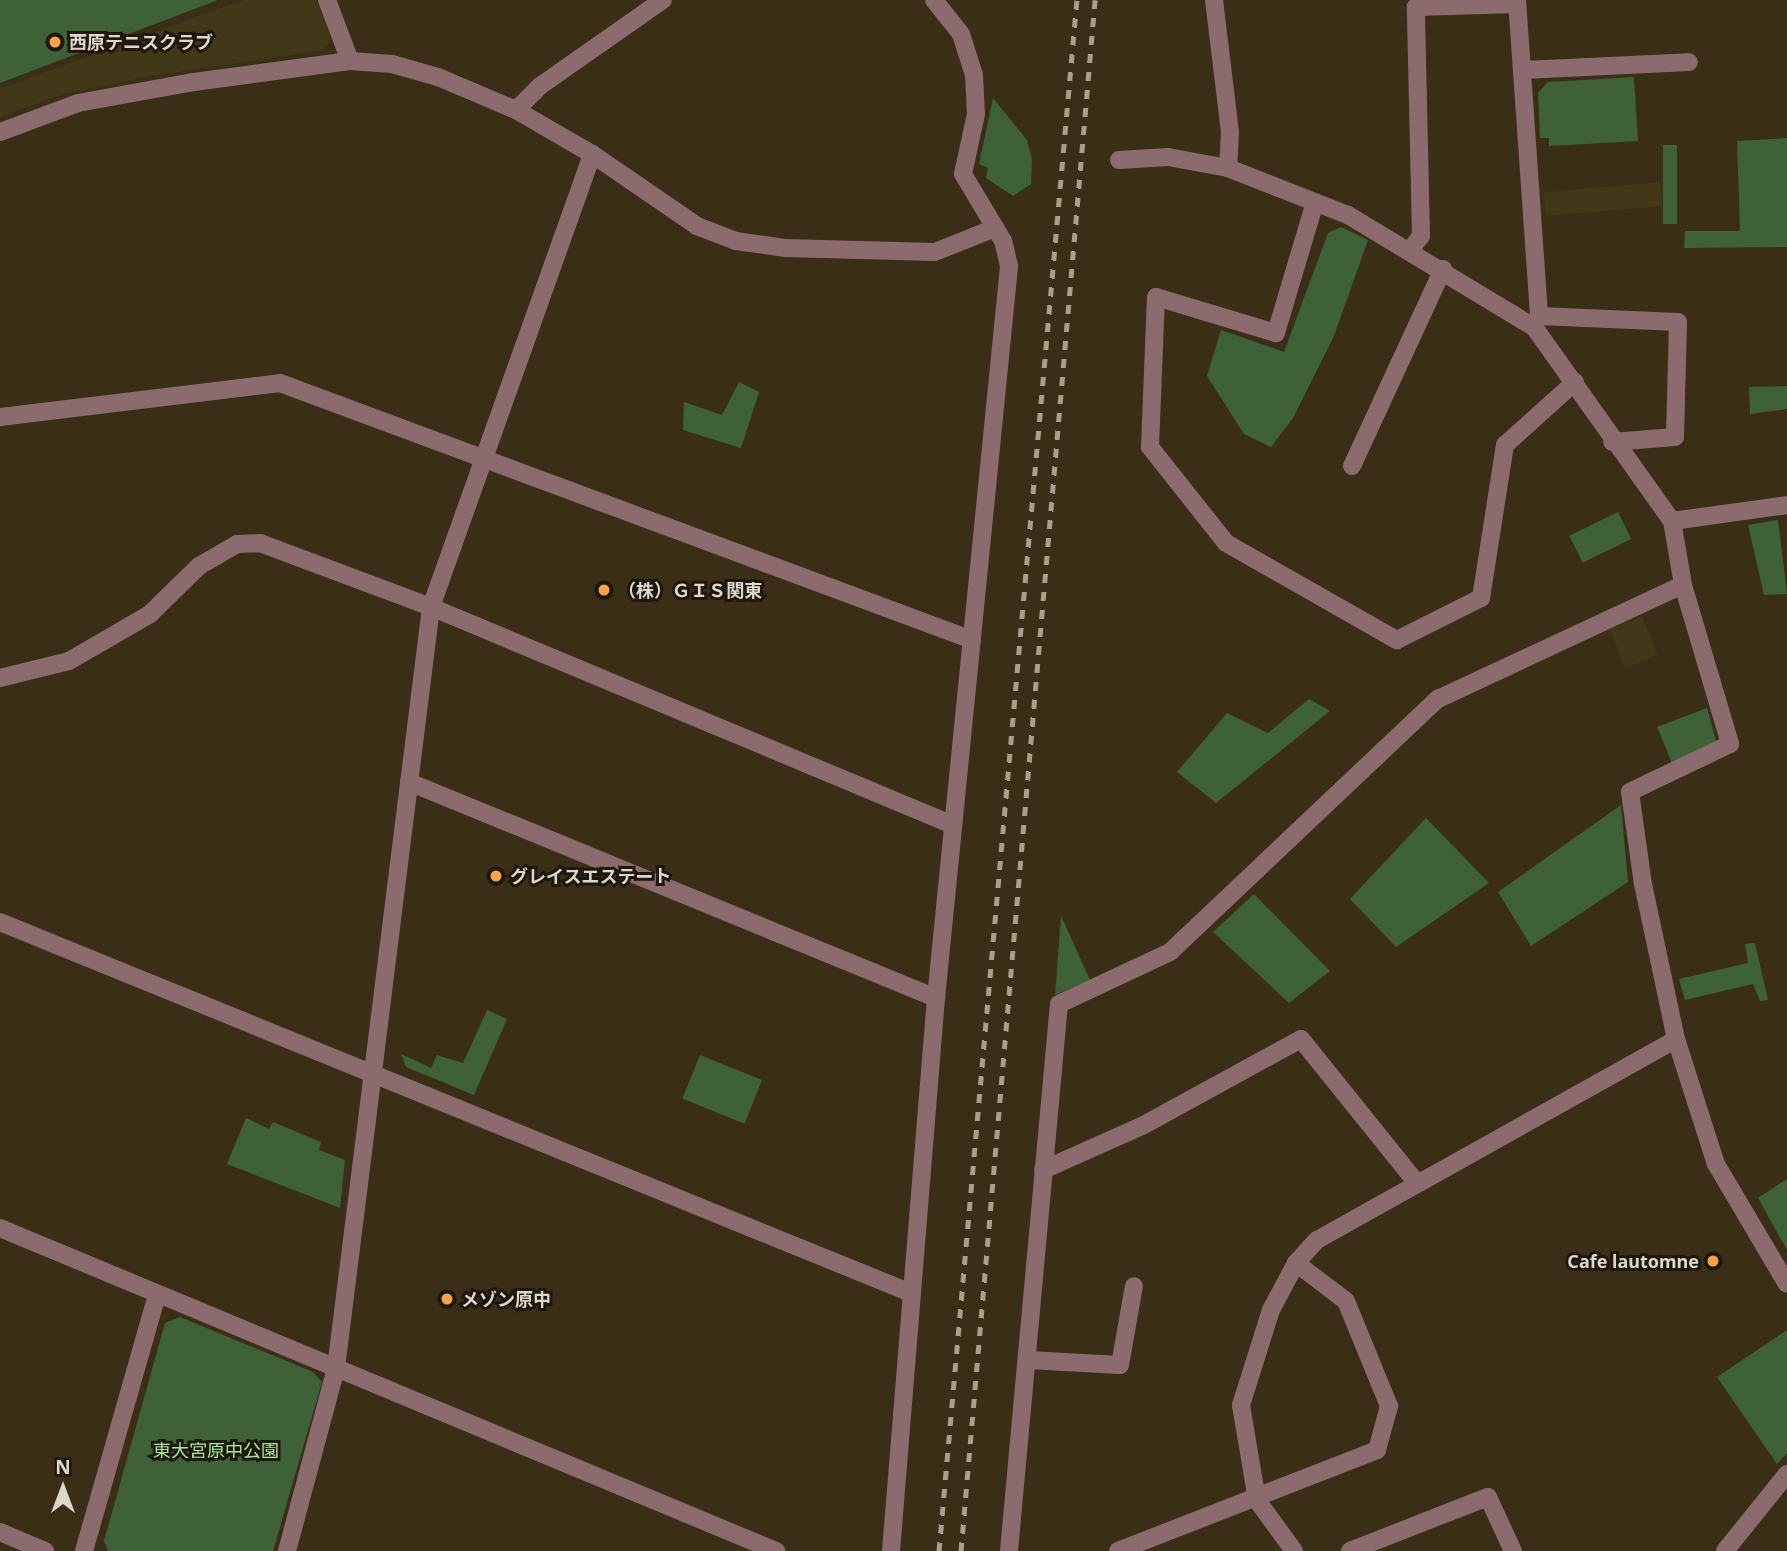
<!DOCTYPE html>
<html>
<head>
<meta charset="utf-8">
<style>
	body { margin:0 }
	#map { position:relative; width:1787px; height:1551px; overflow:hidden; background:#3b2e17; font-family:"Noto Sans","Noto Sans JP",sans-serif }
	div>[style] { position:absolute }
	.green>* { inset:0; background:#3f6137; transform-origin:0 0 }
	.sand>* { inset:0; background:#403817; transform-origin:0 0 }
	.minor>* { height:18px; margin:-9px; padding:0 9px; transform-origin:9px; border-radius:9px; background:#8c6b6f }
	.rail>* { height:5px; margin-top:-2.5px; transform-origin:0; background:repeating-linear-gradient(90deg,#a99f8e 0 9px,transparent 0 18px) }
	.dots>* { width:19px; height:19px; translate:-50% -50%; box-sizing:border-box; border:4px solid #1d170d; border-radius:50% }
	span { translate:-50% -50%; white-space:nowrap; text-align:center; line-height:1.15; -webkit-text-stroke:6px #1d170d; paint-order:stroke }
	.poi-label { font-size:18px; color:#dfd7c9; font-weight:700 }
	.left { translate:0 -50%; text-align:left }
	.right { translate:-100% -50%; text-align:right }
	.park-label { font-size:18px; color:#a7e798 }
	.north { position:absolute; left:28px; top:1453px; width:70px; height:70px; -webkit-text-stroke:5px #1d170d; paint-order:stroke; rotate:0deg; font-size:19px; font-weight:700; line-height:28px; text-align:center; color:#dfd7c9 }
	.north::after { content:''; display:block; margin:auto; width:24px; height:32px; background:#dfd7c9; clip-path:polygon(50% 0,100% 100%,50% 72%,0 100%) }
</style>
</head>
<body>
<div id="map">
	<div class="green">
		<i style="clip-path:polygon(0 0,218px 0,0 83px)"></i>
		<i style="clip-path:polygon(1634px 77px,1638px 141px,1549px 146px,1549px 138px,1540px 138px,1538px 93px,1548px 82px)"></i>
		<i style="clip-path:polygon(993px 98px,1027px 140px,1032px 159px,1031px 184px,1013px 196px,986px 178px,988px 168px,979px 164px)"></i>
		<i style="clip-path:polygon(1787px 138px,1787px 247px,1684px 248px,1685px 231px,1740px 231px,1737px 141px)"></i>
		<i style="left:1663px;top:145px;width:14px;height:79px"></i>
		<i style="clip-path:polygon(1341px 227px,1368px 240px,1334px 336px,1293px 418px,1271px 447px,1244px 434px,1207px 376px,1221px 330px,1284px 352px,1328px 233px)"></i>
		<i style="clip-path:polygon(739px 382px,759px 392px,741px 448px,683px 430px,684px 402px,722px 415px)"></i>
		<i style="clip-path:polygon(1787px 386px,1787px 409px,1750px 414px,1749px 387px)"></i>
		<i style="left:1618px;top:512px;width:30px;height:54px;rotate:64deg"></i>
		<i style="clip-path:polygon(1778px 520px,1787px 594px,1764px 595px,1748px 525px)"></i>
		<i style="clip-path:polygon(1309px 699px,1330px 711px,1216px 803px,1177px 772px,1227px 713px,1268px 733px)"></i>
		<i style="clip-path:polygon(1707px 708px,1716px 741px,1672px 763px,1657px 727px)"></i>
		<i style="clip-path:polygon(1621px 805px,1628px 882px,1531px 946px,1498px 892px)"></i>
		<i style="clip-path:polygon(1426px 818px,1489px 883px,1396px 947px,1350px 899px)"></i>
		<i style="clip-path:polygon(1254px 894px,1330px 971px,1289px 1003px,1213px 932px)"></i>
		<i style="clip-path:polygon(1061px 916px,1090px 980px,1055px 995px)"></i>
		<i style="clip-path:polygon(1755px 943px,1768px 1000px,1760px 1001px,1753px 984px,1685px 1000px,1679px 979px,1748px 963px,1745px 944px)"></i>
		<i style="clip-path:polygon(487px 1010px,507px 1019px,474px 1095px,406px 1067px,401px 1054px,431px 1068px,437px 1055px,463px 1063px)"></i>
		<i style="left:700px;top:1055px;width:67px;height:47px;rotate:22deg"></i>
		<i style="clip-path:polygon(246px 1118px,269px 1129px,273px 1122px,321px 1142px,319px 1150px,345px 1160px,340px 1208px,227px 1164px)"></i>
		<i style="clip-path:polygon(1787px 1179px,1787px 1250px,1758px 1198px)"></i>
		<i style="clip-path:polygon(180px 1317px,313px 1372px,322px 1382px,273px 1551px,108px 1551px,104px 1541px,165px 1323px)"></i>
		<i style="clip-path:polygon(1787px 1330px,1787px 1453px,1777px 1464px,1717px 1377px)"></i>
	</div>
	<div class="sand">
		<i style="clip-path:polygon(243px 0,316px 0,331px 39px,324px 50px,139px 78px,60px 95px,0 117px,0 89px)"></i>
		<i style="left:1660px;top:182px;width:24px;height:117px;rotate:85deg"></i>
		<i style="left:1642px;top:616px;width:42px;height:35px;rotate:68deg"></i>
	</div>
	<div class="minor">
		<i style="left:327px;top:0;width:65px;rotate:69.3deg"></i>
		<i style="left:1214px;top:0;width:133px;rotate:83.1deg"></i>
		<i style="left:1230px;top:132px;width:36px;rotate:93deg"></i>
		<i style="left:1517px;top:0;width:317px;rotate:86deg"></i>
		<i style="left:1539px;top:316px;width:12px;rotate:114deg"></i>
		<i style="left:1522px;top:70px;width:167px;rotate:-2.7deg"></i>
		<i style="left:516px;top:110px;width:34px;rotate:-45deg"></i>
		<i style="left:540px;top:86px;width:150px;rotate:-35deg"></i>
		<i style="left:0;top:132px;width:83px;rotate:-20.4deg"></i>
		<i style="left:78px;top:103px;width:118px;rotate:-10.3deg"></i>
		<i style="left:194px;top:82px;width:157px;rotate:-7.7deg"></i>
		<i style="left:350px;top:61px;width:42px;rotate:4.1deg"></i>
		<i style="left:392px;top:64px;width:48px;rotate:15.8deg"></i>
		<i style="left:438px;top:77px;width:85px;rotate:22.9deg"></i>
		<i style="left:516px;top:110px;width:88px;rotate:30.1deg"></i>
		<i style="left:592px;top:154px;width:127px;rotate:34.4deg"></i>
		<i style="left:697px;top:226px;width:42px;rotate:21deg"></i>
		<i style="left:736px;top:241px;width:49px;rotate:8.1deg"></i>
		<i style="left:785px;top:248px;width:150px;rotate:1.5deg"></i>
		<i style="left:935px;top:252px;width:65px;rotate:-21.8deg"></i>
		<i style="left:1119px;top:160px;width:49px;rotate:-3.5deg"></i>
		<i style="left:1168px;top:157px;width:61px;rotate:10.4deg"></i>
		<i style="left:1228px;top:168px;width:129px;rotate:21.4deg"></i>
		<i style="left:1348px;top:215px;width:217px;rotate:31.1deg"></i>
		<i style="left:1534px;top:327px;width:238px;rotate:54.6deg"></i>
		<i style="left:1672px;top:521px;width:65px;rotate:80.2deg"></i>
		<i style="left:1683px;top:585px;width:166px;rotate:73.5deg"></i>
		<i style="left:1730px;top:744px;width:111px;rotate:154.4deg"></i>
		<i style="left:1630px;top:792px;width:93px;rotate:82deg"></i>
		<i style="left:1643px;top:884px;width:158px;rotate:78deg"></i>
		<i style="left:1676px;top:1039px;width:131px;rotate:72.3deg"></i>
		<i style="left:1716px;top:1164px;width:139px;rotate:59.4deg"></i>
		<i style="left:1315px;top:202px;width:137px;rotate:106.6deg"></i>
		<i style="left:1276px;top:333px;width:125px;rotate:-163.3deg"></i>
		<i style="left:1156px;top:297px;width:150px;rotate:92.3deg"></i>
		<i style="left:1150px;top:447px;width:122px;rotate:51.6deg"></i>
		<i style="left:1226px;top:543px;width:197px;rotate:29.6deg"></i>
		<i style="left:1397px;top:640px;width:94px;rotate:-26.6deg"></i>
		<i style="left:1481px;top:598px;width:155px;rotate:-81.1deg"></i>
		<i style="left:1505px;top:445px;width:94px;rotate:-42deg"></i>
		<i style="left:1410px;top:250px;width:18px;rotate:-52deg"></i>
		<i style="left:1421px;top:236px;width:229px;rotate:-91.3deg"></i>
		<i style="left:1416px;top:7px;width:101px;rotate:-1.7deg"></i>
		<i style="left:1539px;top:316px;width:139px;rotate:2.5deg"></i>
		<i style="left:1678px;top:322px;width:115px;rotate:91.5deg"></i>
		<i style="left:1675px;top:437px;width:63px;rotate:175.5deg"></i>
		<i style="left:0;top:417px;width:282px;rotate:-6.9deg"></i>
		<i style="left:280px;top:383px;width:738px;rotate:20.37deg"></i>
		<i style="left:1352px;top:466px;width:217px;rotate:-65.2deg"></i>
		<i style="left:1672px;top:521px;width:116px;rotate:-7.9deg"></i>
		<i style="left:0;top:678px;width:71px;rotate:-13.8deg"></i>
		<i style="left:69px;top:661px;width:94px;rotate:-30.1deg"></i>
		<i style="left:150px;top:614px;width:69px;rotate:-44.4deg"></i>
		<i style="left:199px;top:566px;width:44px;rotate:-30.1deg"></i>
		<i style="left:237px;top:544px;width:23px;rotate:-2deg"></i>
		<i style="left:260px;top:543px;width:183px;rotate:20.5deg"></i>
		<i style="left:431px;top:607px;width:566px;rotate:22.67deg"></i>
		<i style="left:409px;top:782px;width:570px;rotate:22.29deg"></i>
		<i style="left:0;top:922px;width:984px;rotate:22.16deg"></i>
		<i style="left:1043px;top:1170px;width:108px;rotate:-24deg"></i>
		<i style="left:1142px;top:1126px;width:181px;rotate:-28.7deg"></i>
		<i style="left:1301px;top:1039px;width:184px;rotate:51.2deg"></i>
		<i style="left:0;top:1228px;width:841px;rotate:22.6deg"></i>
		<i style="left:1028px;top:1360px;width:92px;rotate:3.1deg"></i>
		<i style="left:1120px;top:1365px;width:80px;rotate:-80deg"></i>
		<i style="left:0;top:1532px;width:49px;rotate:22.9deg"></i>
		<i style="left:84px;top:1551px;width:267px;rotate:-74.1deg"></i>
		<i style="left:287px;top:1551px;width:189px;rotate:-75deg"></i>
		<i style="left:336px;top:1368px;width:767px;rotate:-82.88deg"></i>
		<i style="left:431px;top:607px;width:481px;rotate:-70.4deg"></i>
		<i style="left:891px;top:1551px;width:555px;rotate:-85.35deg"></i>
		<i style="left:936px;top:998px;width:736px;rotate:-84.3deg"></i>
		<i style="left:1009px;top:266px;width:26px;rotate:-103deg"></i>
		<i style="left:1003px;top:241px;width:78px;rotate:-120.8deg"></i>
		<i style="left:963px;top:174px;width:61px;rotate:-77.8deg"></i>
		<i style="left:976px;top:114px;width:39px;rotate:-93deg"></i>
		<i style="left:974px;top:75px;width:43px;rotate:-107.6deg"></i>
		<i style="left:961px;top:34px;width:43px;rotate:-128.5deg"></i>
		<i style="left:1009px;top:1551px;width:549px;rotate:-84.78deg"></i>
		<i style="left:1059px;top:1004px;width:123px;rotate:-25.1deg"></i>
		<i style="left:1170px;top:952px;width:369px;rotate:-43.4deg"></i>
		<i style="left:1438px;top:699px;width:270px;rotate:-25deg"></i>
		<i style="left:1118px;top:1551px;width:278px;rotate:-21.3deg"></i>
		<i style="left:1377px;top:1450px;width:46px;rotate:-74.7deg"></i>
		<i style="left:1389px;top:1406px;width:113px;rotate:-112.3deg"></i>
		<i style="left:1346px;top:1301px;width:63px;rotate:-142.8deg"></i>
		<i style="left:1296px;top:1263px;width:31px;rotate:-48deg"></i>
		<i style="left:1317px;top:1240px;width:411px;rotate:-29.2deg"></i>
		<i style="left:1294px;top:1551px;width:63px;rotate:-126deg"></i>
		<i style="left:1257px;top:1500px;width:96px;rotate:-99.6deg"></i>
		<i style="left:1241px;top:1405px;width:100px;rotate:-72.5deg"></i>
		<i style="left:1271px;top:1310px;width:53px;rotate:-62deg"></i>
		<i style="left:1350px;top:1551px;width:148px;rotate:-21.4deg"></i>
		<i style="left:1488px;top:1497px;width:60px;rotate:65.2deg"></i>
		<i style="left:1725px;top:1551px;width:99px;rotate:-51.2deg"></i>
	</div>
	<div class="rail">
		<i style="left:939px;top:1551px;width:1557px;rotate:-84.92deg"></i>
		<i style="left:961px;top:1551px;width:1557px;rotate:-85.06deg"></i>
	</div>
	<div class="dots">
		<i style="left:55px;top:42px;background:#f9a04c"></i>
		<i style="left:604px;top:590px;background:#f9a04c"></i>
		<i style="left:496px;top:876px;background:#f9a04c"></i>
		<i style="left:1713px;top:1261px;background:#f9a04c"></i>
		<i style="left:447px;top:1299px;background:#f9a04c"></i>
	</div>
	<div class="poi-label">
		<span class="left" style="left:69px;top:42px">西原テニスクラブ</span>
		<span class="left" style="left:618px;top:590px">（株）ＧＩＳ関東</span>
		<span class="left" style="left:510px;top:876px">グレイスエステート</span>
		<span class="right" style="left:1699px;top:1261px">Cafe lautomne</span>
		<span class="left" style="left:461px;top:1299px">メゾン原中</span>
	</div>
	<div class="park-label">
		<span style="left:216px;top:1450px">東大宮原中公園</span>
	</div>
	<div class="north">N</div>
</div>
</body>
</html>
